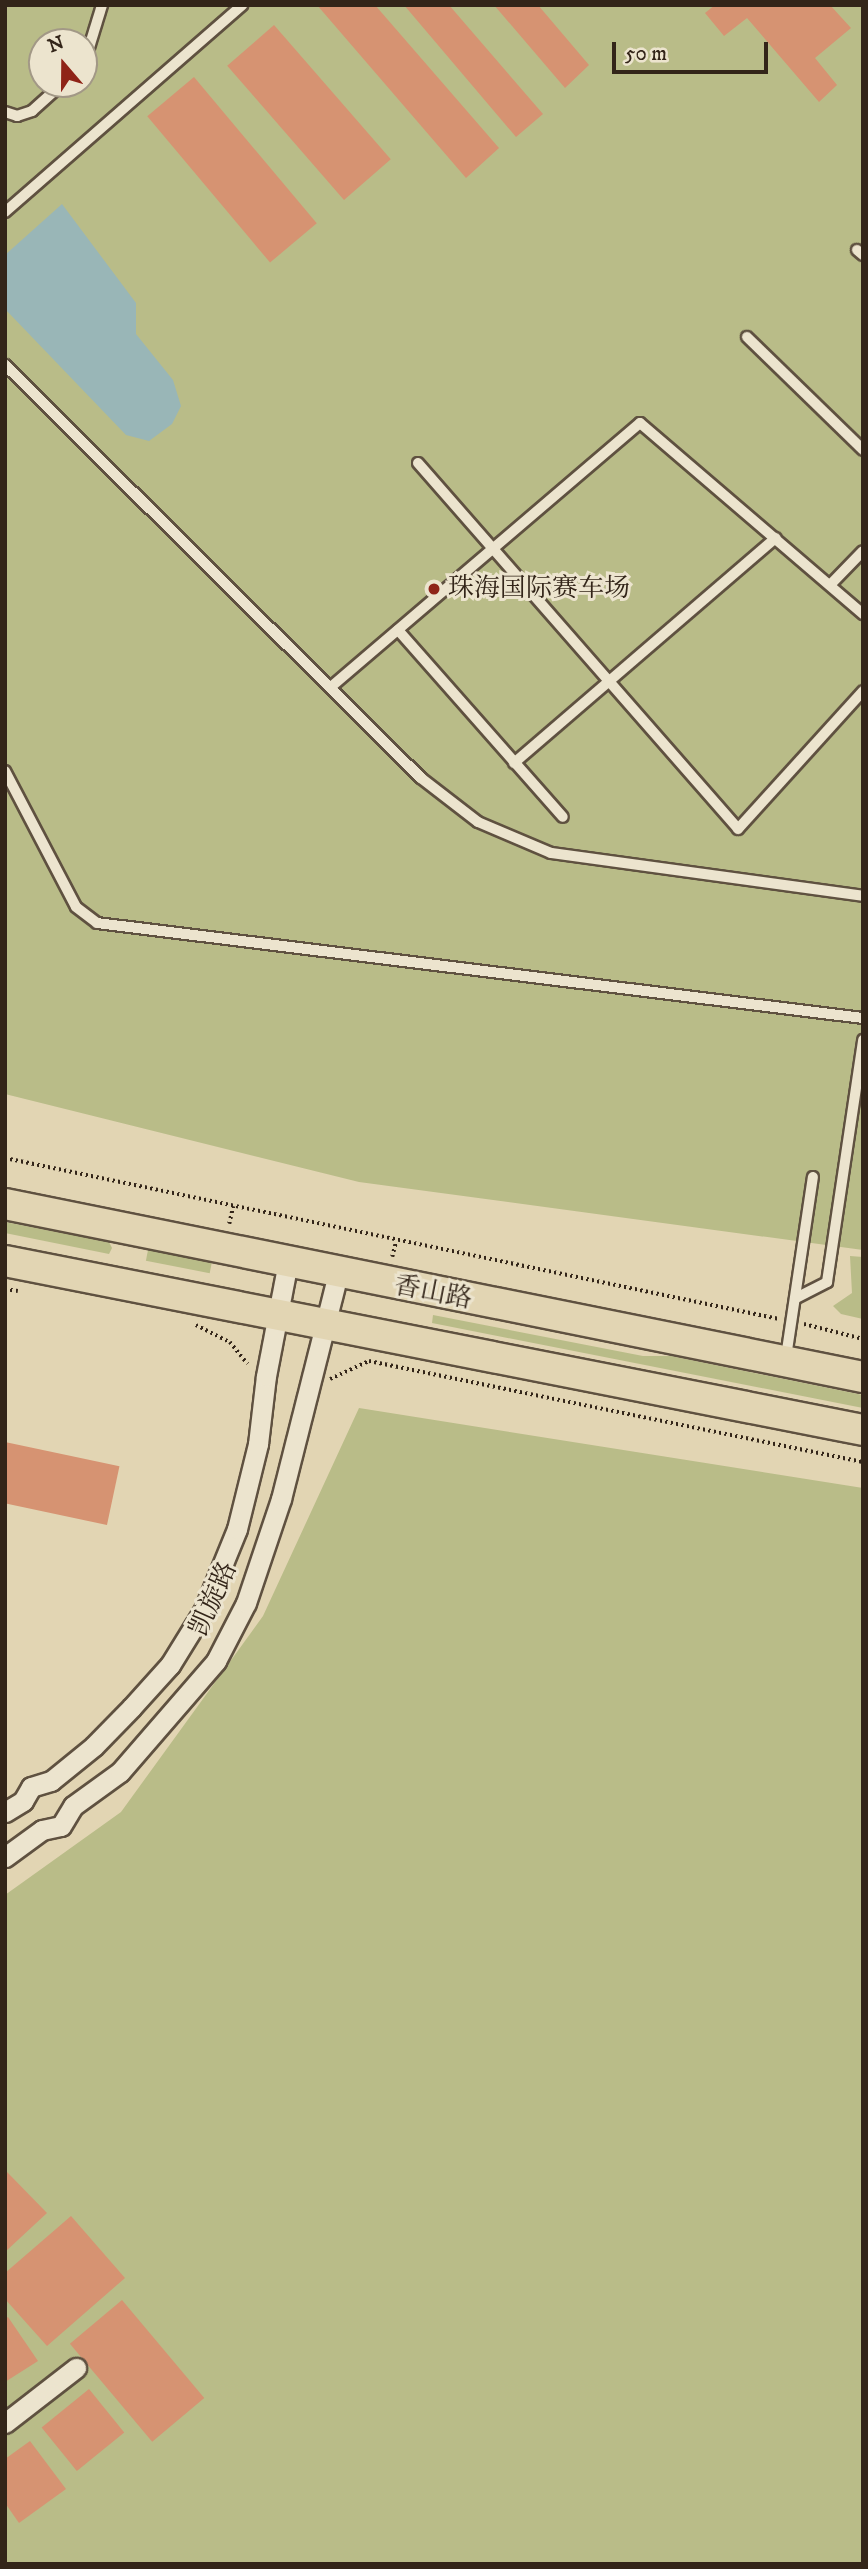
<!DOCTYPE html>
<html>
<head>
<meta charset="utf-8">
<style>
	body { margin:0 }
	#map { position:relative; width:868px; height:2569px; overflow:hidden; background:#e2d5b3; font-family:"IM FELL DW Pica","Noto Serif SC",serif }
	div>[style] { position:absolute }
	.green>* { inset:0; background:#b9bc88; transform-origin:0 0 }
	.water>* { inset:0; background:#99b6b7 }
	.building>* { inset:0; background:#d69372; transform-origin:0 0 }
	.path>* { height:3.5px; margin-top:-1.75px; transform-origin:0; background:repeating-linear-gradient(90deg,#332519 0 2px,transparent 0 5.5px) }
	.roads { filter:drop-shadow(2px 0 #5f5140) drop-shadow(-2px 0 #5f5140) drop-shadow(0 2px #5f5140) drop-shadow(0 -2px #5f5140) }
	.service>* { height:10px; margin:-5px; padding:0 5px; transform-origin:5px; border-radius:5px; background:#ece4ce }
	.minor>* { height:19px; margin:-9.5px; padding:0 9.5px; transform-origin:9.5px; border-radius:9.5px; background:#ece4ce }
	.primary>* { height:30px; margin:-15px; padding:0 15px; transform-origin:15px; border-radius:15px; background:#e2d5b3 }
	.dots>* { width:19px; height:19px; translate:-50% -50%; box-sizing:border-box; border:4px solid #ece4ce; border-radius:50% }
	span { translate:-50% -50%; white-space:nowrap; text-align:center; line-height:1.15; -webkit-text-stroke:6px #ece4ce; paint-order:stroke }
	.poi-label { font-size:26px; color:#332519 }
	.left { translate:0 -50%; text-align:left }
	.street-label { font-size:26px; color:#332519 }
	.frame { position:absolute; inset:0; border:7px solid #332519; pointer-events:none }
	.north { position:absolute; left:28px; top:28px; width:70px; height:70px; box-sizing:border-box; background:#ece4ce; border:2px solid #a29886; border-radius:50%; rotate:340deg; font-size:19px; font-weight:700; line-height:28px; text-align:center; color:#332519 }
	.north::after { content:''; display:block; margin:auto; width:24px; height:32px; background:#8f2418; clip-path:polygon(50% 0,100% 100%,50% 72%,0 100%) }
	.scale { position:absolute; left:612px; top:42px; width:156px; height:32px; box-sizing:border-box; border:4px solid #332519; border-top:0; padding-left:9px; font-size:21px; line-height:24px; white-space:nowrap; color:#332519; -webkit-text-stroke:5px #ece4ce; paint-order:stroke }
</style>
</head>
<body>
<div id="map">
	<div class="green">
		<i style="clip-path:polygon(evenodd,5px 5px,863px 5px,863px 1250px,359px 1182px,5px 1094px,5px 5px,42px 42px,84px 42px,84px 84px,42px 84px,42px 42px)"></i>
		<i style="clip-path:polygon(5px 1222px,109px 1242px,112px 1248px,109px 1254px,5px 1233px)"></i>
		<i style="left:148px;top:1250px;width:65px;height:11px;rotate:11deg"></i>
		<i style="clip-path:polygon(850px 1256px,863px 1257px,863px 1319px,841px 1314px,833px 1306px,852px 1293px)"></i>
		<i style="clip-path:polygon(433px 1315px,643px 1356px,671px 1356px,863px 1395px,863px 1408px,432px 1323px)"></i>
		<i style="clip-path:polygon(359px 1408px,863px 1488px,863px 2564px,5px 2564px,5px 1895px,121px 1812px,263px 1616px)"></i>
	</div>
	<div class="water">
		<i style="clip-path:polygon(62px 204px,136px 303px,136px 334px,173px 380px,181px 406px,172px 424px,149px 441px,126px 435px,5px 309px,5px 255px)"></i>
	</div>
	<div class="building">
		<i style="clip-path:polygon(317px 5px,375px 5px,499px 148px,466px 178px)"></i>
		<i style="clip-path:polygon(404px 5px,449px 5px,543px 114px,516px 137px)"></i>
		<i style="clip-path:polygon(494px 5px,538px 5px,589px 65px,565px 88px)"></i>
		<i style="clip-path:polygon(715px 5px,830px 5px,851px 28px,815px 58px,837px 85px,819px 102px,747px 18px,724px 36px,705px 13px)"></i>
		<i style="left:274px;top:25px;width:178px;height:62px;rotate:49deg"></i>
		<i style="left:194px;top:77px;width:191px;height:61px;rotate:50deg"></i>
		<i style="left:5px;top:1442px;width:117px;height:60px;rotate:12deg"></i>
		<i style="clip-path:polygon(7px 2172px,47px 2213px,5px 2252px,5px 2174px)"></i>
		<i style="clip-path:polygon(71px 2216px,125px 2278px,47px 2346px,5px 2299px,5px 2273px)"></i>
		<i style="left:122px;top:2300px;width:128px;height:68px;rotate:50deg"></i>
		<i style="clip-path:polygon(8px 2317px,38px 2361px,5px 2382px,5px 2319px)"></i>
		<i style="left:89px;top:2389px;width:56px;height:61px;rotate:51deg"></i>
		<i style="clip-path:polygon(30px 2441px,66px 2489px,19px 2523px,5px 2503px,5px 2459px)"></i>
	</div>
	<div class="path">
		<i style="left:5px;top:1158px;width:791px;rotate:11.75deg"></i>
		<i style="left:229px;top:1224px;width:18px;rotate:-77deg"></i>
		<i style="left:392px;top:1257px;width:16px;rotate:-76deg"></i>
		<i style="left:5px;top:1289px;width:13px;rotate:9deg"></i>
		<i style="left:804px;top:1324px;width:61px;rotate:14.3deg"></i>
		<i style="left:196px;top:1325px;width:38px;rotate:27deg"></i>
		<i style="left:230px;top:1342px;width:28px;rotate:51deg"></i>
		<i style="left:330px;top:1379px;width:43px;rotate:-24.8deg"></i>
		<i style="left:369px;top:1361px;width:504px;rotate:11.56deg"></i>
	</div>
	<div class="roads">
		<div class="service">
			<i style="left:84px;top:64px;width:62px;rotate:-73deg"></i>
			<i style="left:5px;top:112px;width:13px;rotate:18deg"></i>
			<i style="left:17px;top:116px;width:16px;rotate:-18deg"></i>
			<i style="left:32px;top:111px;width:40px;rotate:-42deg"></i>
			<i style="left:5px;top:212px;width:315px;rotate:-41.1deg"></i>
			<i style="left:857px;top:250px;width:8px;rotate:40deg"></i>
			<i style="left:747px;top:337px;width:162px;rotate:44.2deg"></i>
			<i style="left:5px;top:365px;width:586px;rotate:44.79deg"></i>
			<i style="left:421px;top:778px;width:72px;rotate:37.7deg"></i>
			<i style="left:478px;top:822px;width:79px;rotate:23deg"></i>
			<i style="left:551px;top:853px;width:315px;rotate:7.8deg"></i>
			<i style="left:418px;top:463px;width:486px;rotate:48.8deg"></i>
			<i style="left:738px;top:829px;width:186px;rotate:-47.8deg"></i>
			<i style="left:830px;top:585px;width:47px;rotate:-45.9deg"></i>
			<i style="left:398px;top:630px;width:249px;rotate:48.6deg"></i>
			<i style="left:332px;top:686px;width:405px;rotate:-40.5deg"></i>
			<i style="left:640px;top:423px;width:294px;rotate:40.6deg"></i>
			<i style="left:514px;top:763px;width:345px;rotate:-40.7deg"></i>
			<i style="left:5px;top:771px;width:153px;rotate:62.4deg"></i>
			<i style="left:76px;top:907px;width:26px;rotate:37deg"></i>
			<i style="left:97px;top:923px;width:772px;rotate:7.07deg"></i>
			<i style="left:796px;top:1298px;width:35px;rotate:-27deg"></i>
			<i style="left:827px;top:1282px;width:245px;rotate:-81.5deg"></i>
			<i style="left:786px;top:1357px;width:182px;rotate:-81.5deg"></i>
		</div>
		<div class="minor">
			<i style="left:5px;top:1812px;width:21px;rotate:-31deg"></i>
			<i style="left:23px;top:1801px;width:16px;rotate:-60deg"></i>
			<i style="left:31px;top:1787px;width:21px;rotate:-17deg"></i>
			<i style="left:51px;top:1781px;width:55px;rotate:-39.1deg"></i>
			<i style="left:94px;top:1746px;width:54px;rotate:-45.7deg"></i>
			<i style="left:132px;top:1707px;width:57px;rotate:-47.9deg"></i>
			<i style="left:170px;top:1665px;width:65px;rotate:-58.3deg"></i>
			<i style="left:204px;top:1610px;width:87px;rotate:-67.8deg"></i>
			<i style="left:237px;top:1529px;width:88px;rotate:-76.1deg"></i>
			<i style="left:258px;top:1444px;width:68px;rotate:-83.3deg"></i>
			<i style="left:266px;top:1376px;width:116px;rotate:-79.1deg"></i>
			<i style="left:5px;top:1857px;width:46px;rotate:-36.1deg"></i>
			<i style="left:42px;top:1830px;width:19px;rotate:-12deg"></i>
			<i style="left:61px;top:1826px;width:23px;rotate:-59deg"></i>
			<i style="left:73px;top:1806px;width:58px;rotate:-35.9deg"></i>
			<i style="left:120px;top:1772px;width:147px;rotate:-49.1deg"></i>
			<i style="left:216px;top:1661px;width:65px;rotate:-62.7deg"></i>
			<i style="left:246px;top:1603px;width:110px;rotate:-71.4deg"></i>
			<i style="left:281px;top:1499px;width:232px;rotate:-75.8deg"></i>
			<i style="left:5px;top:2423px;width:90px;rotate:-37.8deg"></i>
		</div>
		<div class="primary">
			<i style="left:5px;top:1204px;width:875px;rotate:11.4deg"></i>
			<i style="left:5px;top:1261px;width:874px;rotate:11.14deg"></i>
		</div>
	</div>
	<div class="dots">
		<i style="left:434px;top:589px;background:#8f2418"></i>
	</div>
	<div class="poi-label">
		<span class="left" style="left:448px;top:589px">珠海国际赛车场</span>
	</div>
	<div class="street-label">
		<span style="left:433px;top:1293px;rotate:11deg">香山路</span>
		<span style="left:214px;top:1599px;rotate:-66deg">凯旋路</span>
	</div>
	<div class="frame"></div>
	<div class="north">N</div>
	<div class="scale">50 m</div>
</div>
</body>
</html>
